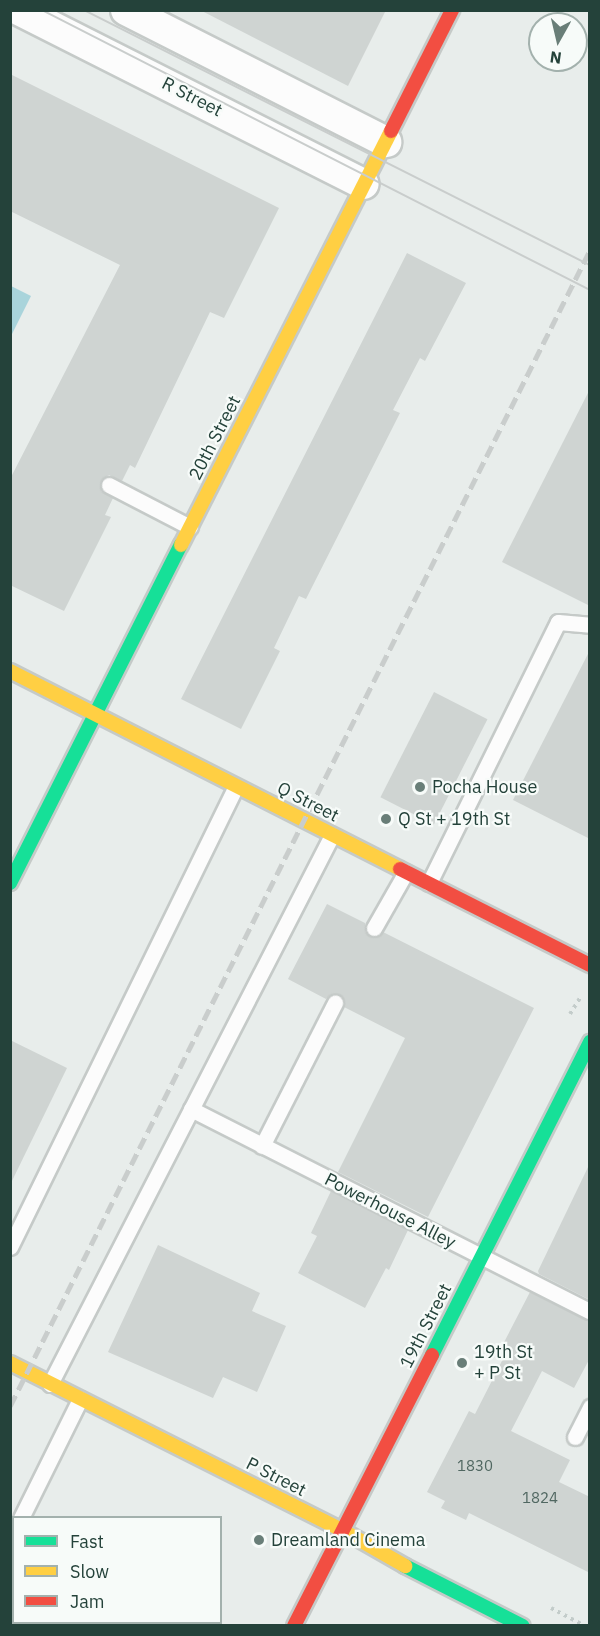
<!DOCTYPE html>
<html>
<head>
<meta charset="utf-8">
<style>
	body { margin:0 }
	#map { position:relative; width:600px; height:1636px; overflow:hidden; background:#e8edeb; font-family:"IBM Plex Sans",sans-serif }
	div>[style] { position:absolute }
	.water>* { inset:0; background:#a9d4db }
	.building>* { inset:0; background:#cfd4d2; transform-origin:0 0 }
	.path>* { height:4px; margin-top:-2px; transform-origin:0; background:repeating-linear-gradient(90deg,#c3ccca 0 3px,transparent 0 7.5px) }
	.roads { filter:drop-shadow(2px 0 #c5cac8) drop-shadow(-2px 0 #c5cac8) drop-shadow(0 2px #c5cac8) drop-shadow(0 -2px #c5cac8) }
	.lane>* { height:15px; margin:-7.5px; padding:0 7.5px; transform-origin:7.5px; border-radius:7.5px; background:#fcfcfc }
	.street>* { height:30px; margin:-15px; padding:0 15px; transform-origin:15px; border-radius:15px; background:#fcfcfc }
	.fast>* { height:14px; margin:-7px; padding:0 7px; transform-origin:7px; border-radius:7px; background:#16e098 }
	.slow>* { height:14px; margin:-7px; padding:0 7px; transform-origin:7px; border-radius:7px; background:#ffcf43 }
	.jam>* { height:14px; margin:-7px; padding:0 7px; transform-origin:7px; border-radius:7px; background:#f24e42 }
	.tram>* { height:1.5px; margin:-0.75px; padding:0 0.75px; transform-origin:0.75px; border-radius:0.75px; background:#c9cdcc }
	.rail>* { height:4.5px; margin-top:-2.25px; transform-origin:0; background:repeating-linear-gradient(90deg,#c9cdcc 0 12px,transparent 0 18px) }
	.dots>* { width:16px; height:16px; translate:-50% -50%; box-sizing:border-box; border:3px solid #f7fbf9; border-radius:50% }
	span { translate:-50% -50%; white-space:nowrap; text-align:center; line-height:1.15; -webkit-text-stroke:4.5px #f7fbf9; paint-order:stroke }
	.number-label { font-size:15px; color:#506761 }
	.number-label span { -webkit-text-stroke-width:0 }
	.street-label { font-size:18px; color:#24423a }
	.poi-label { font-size:18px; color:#24423a }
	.left { translate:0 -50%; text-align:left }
	.frame { position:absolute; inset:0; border:12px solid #24423a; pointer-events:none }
	.legend { position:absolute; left:12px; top:1516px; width:210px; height:108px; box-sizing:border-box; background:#f7fbf9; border:2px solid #a3b1ad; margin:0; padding:8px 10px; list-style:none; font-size:18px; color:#24423a }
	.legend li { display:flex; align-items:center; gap:12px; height:30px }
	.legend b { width:30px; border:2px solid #a3b1ad }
	.north { position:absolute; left:528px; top:12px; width:60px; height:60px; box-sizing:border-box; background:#f7fbf9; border:2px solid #a3b1ad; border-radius:50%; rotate:188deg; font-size:16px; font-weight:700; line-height:24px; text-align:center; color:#24423a }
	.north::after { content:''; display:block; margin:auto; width:21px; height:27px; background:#697e78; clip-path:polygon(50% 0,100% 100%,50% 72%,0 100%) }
</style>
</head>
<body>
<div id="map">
	<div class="water">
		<i style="clip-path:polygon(11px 286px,31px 296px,11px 336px)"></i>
	</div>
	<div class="building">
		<i style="clip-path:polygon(200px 10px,386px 10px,348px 86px)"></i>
		<i style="clip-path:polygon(10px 74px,279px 208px,224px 318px,210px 312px,135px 468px,130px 465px,122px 481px,109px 475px,101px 480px,101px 491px,113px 498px,105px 515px,111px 517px,64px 611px,10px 585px,10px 479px,120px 265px,10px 211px)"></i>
		<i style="clip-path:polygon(407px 253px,466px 283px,425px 361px,420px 358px,393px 410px,400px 413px,306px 599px,299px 596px,274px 648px,280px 651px,241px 729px,181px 699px)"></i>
		<i style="clip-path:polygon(590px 389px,590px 606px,502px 562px)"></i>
		<i style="clip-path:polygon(590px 650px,590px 839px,513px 800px)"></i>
		<i style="left:434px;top:692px;width:60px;height:118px;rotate:27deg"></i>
		<i style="clip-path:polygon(327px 904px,365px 923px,365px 932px,370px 937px,378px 937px,383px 932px,534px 1008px,428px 1217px,338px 1172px,405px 1038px,344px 1007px,343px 998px,339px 994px,330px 995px,326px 999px,288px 979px)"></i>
		<i style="clip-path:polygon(10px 1040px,67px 1068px,10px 1185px)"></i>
		<i style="clip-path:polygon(590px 1163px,590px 1300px,539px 1274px,538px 1271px)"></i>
		<i style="clip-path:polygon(331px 1191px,408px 1230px,389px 1270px,386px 1268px,365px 1308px,298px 1273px,317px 1236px,311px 1233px)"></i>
		<i style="clip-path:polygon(158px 1245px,260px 1293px,252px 1311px,286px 1326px,257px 1392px,223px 1377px,213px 1398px,108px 1352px)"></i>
		<i style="clip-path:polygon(530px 1292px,590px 1321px,590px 1358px,574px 1388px,542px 1371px,511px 1431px,570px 1460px,559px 1482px,590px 1497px,590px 1573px,469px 1513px,466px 1520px,441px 1508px,445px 1501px,427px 1492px,469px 1411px,475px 1414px,506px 1353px,500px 1350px)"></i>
	</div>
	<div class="path">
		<i style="left:570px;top:1014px;width:22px;rotate:-58deg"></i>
		<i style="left:551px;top:1608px;width:38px;rotate:28deg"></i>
	</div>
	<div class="roads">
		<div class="lane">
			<i style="left:109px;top:485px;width:91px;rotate:27.4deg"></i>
			<i style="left:429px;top:883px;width:291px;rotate:-63.7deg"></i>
			<i style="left:558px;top:622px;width:32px;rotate:5deg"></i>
			<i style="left:374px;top:928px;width:64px;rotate:-60.3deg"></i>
			<i style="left:191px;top:1109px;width:447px;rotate:26.9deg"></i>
			<i style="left:262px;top:1146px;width:161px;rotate:-63deg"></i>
			<i style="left:10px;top:1247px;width:513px;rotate:-63.88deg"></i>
			<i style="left:50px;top:1384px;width:617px;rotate:-62.81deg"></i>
			<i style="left:575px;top:1437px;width:34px;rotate:-63deg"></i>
			<i style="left:21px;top:1518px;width:133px;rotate:-63.6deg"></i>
			<i style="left:10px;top:1539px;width:7px;rotate:-56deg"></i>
		</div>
		<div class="street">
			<i style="left:19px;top:10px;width:386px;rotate:26.8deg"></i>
			<i style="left:126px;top:10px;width:292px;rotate:26.9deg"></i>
		</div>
		<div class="fast">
			<i style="left:10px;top:883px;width:379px;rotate:-63.2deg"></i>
			<i style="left:432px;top:1355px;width:351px;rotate:-63.2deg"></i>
			<i style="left:405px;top:1566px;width:132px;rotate:27deg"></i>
		</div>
		<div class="slow">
			<i style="left:181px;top:545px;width:464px;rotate:-63.1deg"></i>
			<i style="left:10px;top:671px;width:437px;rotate:26.9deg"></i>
			<i style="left:10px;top:1363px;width:372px;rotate:26.7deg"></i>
			<i style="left:342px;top:1530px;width:73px;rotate:29.7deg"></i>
		</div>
		<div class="jam">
			<i style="left:391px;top:131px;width:136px;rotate:-63.2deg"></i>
			<i style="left:400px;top:869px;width:213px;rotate:26.8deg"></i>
			<i style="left:294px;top:1626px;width:304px;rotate:-63deg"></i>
		</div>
	</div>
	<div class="tram">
		<i style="left:42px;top:10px;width:615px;rotate:27.06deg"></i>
		<i style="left:84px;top:10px;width:567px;rotate:26.75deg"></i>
	</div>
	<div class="rail">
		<i style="left:10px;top:1406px;width:1293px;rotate:-63.36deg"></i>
	</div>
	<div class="dots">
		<i style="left:420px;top:787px;background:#697e78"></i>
		<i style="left:386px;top:819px;background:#697e78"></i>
		<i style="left:462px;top:1363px;background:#697e78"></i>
		<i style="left:259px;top:1540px;background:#697e78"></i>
	</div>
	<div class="number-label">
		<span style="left:475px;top:1466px">1830</span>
		<span style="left:540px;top:1498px">1824</span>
	</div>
	<div class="street-label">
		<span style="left:192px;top:97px;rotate:27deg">R Street</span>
		<span style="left:215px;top:438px;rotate:-63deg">20th Street</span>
		<span style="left:308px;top:802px;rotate:27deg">Q Street</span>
		<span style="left:390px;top:1211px;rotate:27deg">Powerhouse Alley</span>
		<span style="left:426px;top:1326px;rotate:-63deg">19th Street</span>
		<span style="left:276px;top:1477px;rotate:27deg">P Street</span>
	</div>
	<div class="poi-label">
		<span class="left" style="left:432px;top:787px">Pocha House</span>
		<span class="left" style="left:398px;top:819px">Q St + 19th St</span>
		<span class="left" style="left:474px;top:1363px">19th St<br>+ P St</span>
		<span class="left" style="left:271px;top:1540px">Dreamland Cinema</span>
	</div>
	<div class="frame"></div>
	<ul class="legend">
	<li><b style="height:8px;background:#16e098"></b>Fast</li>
	<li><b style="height:8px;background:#ffcf43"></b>Slow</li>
	<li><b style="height:8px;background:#f24e42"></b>Jam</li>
	</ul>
	<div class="north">N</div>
</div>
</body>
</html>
